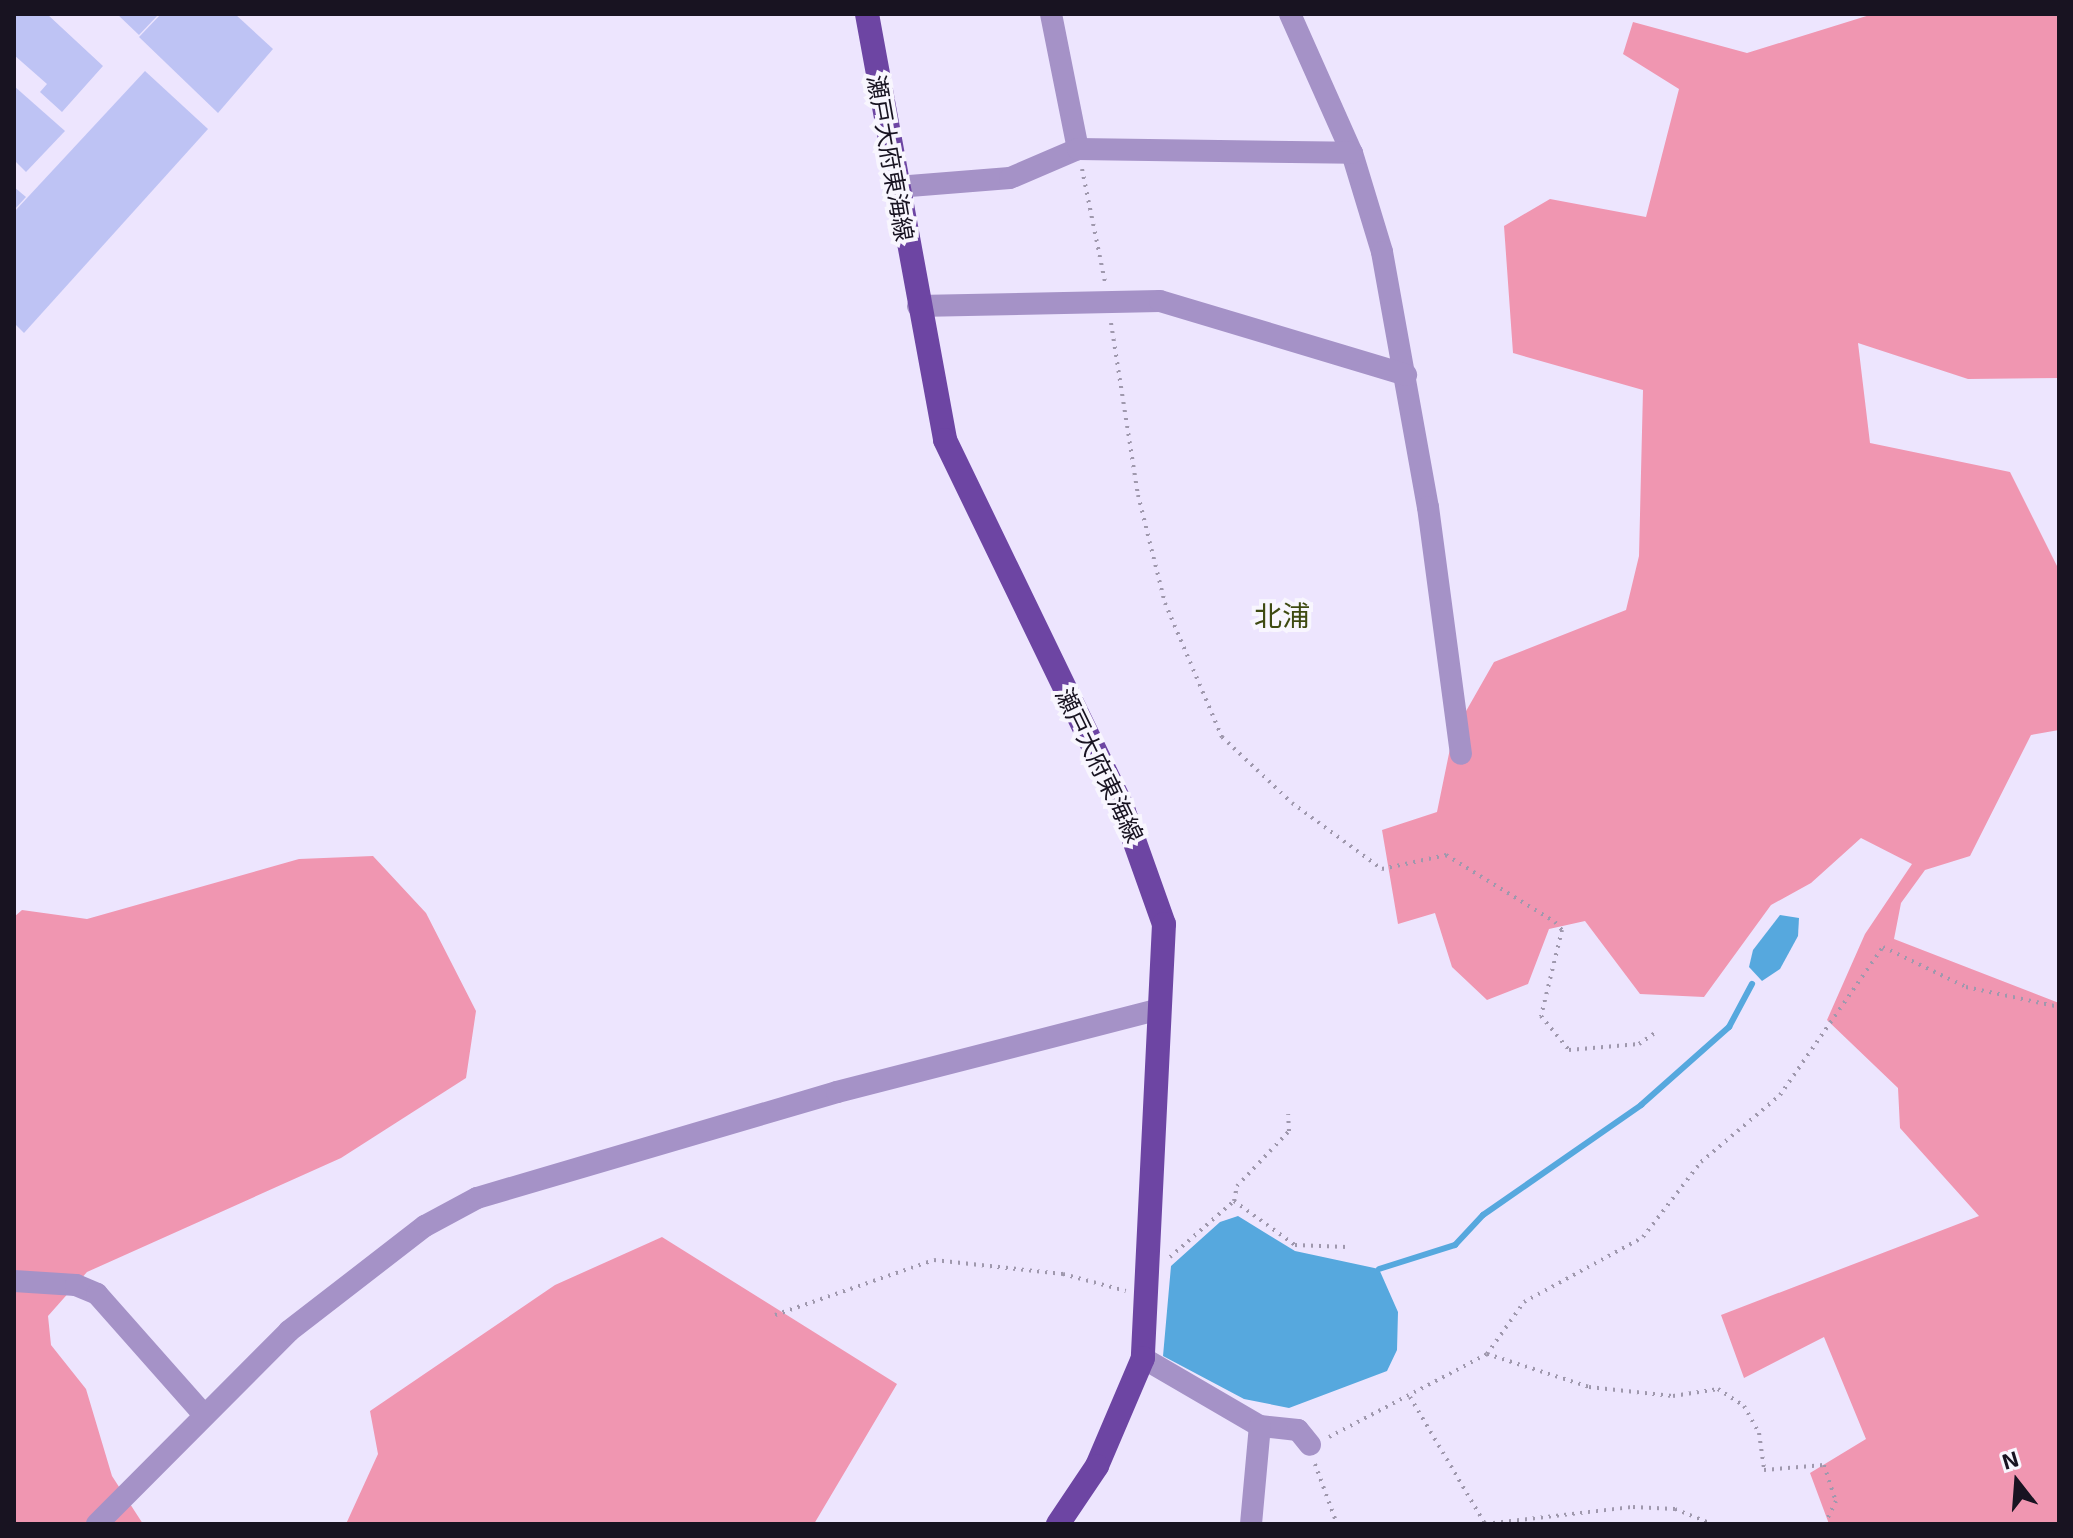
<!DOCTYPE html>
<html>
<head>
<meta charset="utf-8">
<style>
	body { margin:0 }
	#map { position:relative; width:2073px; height:1538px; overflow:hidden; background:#ede5fe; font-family:"Exo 2","Noto Sans JP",sans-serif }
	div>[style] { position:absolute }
	.forest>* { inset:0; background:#f096b1 }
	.water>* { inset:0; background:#56a8de }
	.stream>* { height:6px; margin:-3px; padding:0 3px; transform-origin:3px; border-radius:3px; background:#56a8de }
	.building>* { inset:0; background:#bec3f4 }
	.path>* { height:4px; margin-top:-2px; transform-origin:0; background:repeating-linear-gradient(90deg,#9f98ad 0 2px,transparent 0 8px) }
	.street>* { height:22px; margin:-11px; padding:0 11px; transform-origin:11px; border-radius:11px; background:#a592c7 }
	.primary>* { height:24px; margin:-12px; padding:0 12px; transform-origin:12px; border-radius:12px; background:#6d45a3 }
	span { translate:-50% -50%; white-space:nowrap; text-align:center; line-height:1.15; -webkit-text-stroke:8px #f8f6fe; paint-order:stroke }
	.street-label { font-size:24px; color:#181321 }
	.quarter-label { font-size:28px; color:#3e4a11 }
	.frame { position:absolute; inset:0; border:16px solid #181321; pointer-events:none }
	.north { position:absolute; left:1977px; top:1442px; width:80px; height:80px; -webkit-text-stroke:6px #f8f6fe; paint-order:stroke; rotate:343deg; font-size:22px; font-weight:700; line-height:32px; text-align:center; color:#181321 }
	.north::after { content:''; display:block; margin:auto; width:28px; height:36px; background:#181321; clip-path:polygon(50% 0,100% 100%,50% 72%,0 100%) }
</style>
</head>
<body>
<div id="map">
	<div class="forest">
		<i style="clip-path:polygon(1873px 14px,2059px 14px,2059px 378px,1968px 379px,1858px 343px,1870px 443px,2010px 472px,2059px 570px,2059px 730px,2031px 735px,1970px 856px,1925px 870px,1901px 903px,1894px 939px,2059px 1003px,2059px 1524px,1829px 1524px,1810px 1473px,1866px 1439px,1824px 1337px,1744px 1378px,1721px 1315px,1979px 1216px,1900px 1128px,1898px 1088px,1827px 1020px,1865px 934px,1912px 864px,1861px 838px,1811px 883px,1771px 905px,1704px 997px,1640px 994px,1585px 921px,1549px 929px,1528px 984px,1487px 1000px,1452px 967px,1435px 913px,1398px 924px,1382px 830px,1437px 812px,1453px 734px,1494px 662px,1626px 610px,1639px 556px,1643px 390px,1513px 353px,1504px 226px,1550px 199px,1646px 217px,1679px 89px,1623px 54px,1633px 22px,1747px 53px)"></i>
		<i style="clip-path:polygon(373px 856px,426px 913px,476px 1011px,466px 1078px,341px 1158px,87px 1272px,48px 1316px,51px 1345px,86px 1389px,112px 1476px,143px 1524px,14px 1524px,14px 917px,22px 910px,87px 919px,299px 859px)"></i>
		<i style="clip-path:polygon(662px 1237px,897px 1384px,814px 1524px,346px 1524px,378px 1454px,370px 1411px,555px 1285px)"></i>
	</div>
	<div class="water">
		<i style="clip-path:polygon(1780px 915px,1799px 918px,1798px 936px,1780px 969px,1762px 981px,1749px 967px,1753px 950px)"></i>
		<i style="clip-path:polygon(1238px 1216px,1295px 1251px,1379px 1269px,1398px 1312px,1397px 1350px,1387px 1371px,1289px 1408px,1244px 1399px,1163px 1356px,1171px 1266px,1220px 1222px)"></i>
	</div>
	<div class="stream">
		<i style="left:1379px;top:1269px;width:80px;rotate:-17.5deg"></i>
		<i style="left:1455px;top:1245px;width:41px;rotate:-47deg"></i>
		<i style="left:1483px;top:1215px;width:193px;rotate:-34.8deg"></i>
		<i style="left:1641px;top:1105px;width:118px;rotate:-41.6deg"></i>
		<i style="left:1729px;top:1027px;width:49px;rotate:-61.9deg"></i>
	</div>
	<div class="building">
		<i style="clip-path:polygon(14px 14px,47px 14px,103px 66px,62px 112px,40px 92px,47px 84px,14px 55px)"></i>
		<i style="clip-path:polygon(117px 14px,159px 14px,139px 35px)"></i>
		<i style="clip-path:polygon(161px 14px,235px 14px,273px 49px,218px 113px,139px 37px)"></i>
		<i style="clip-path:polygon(145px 71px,208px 129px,24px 333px,14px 323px,14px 212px)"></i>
		<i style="clip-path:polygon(14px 86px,65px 131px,26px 172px,14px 160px)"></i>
		<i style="clip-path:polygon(14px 187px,26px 197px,14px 210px)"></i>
	</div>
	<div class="path">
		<i style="left:1082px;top:169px;width:115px;rotate:78.5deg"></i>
		<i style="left:1111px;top:323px;width:174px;rotate:81.1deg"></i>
		<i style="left:1138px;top:495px;width:111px;rotate:76deg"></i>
		<i style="left:1165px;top:603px;width:146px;rotate:67deg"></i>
		<i style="left:1222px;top:737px;width:96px;rotate:43.3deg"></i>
		<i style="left:1292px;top:803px;width:112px;rotate:36.3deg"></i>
		<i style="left:1382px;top:869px;width:66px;rotate:-12.3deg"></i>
		<i style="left:1446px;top:855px;width:128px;rotate:31.6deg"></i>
		<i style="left:1555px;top:922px;width:11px;rotate:49deg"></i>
		<i style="left:1562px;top:930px;width:89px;rotate:103.7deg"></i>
		<i style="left:1541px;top:1016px;width:44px;rotate:50.5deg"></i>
		<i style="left:1569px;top:1050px;width:70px;rotate:-4.9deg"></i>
		<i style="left:1639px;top:1044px;width:19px;rotate:-35deg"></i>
		<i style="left:1234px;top:1201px;width:75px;rotate:35.8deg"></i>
		<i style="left:1295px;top:1245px;width:52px;rotate:2.2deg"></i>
		<i style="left:1170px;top:1257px;width:85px;rotate:-41.2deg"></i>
		<i style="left:1234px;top:1201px;width:15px;rotate:-79deg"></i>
		<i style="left:1237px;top:1186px;width:76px;rotate:-46.6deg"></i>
		<i style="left:1289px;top:1131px;width:17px;rotate:-93deg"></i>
		<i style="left:775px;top:1315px;width:168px;rotate:-19.1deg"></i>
		<i style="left:934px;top:1260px;width:130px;rotate:6.2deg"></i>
		<i style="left:1063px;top:1274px;width:65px;rotate:15.1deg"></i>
		<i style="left:1487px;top:1354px;width:107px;rotate:17.9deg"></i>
		<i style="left:1589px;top:1387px;width:84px;rotate:6.1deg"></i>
		<i style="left:1673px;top:1396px;width:46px;rotate:-8.8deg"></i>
		<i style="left:1718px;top:1389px;width:31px;rotate:33deg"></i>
		<i style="left:1744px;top:1406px;width:31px;rotate:61deg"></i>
		<i style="left:1759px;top:1433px;width:37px;rotate:82deg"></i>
		<i style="left:1764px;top:1470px;width:60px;rotate:-4.8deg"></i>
		<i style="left:1824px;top:1465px;width:38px;rotate:72deg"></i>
		<i style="left:1836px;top:1501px;width:25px;rotate:116deg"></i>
		<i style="left:1410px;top:1397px;width:147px;rotate:59.4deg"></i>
		<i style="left:1485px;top:1524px;width:149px;rotate:-6.6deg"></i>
		<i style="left:1633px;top:1507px;width:42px;rotate:2.7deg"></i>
		<i style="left:1675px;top:1509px;width:40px;rotate:22deg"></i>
		<i style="left:1329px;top:1437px;width:178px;rotate:-27.7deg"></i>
		<i style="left:1487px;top:1354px;width:64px;rotate:-54.6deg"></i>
		<i style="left:1524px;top:1302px;width:136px;rotate:-28.6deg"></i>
		<i style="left:1643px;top:1237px;width:95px;rotate:-52.3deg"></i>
		<i style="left:1701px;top:1162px;width:104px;rotate:-40.3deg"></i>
		<i style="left:1780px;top:1095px;width:180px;rotate:-55.2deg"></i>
		<i style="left:1883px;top:947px;width:92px;rotate:25.7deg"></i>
		<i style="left:1966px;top:987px;width:95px;rotate:12.1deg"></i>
		<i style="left:1315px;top:1464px;width:64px;rotate:69.9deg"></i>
	</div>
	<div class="street">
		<i style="left:1051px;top:14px;width:138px;rotate:78.7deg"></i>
		<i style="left:1290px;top:14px;width:152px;rotate:66deg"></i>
		<i style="left:1352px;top:153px;width:103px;rotate:73.1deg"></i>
		<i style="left:1382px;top:252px;width:259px;rotate:79.8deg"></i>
		<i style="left:1428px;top:507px;width:249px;rotate:82.4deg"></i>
		<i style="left:897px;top:187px;width:113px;rotate:-4.6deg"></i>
		<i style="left:1010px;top:178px;width:74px;rotate:-23.1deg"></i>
		<i style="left:1078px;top:149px;width:274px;rotate:0.8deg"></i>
		<i style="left:918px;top:306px;width:242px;rotate:-1.2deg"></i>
		<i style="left:1160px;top:301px;width:257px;rotate:16.7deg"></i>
		<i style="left:14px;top:1281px;width:62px;rotate:3.7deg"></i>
		<i style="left:76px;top:1285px;width:23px;rotate:23deg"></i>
		<i style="left:97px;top:1294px;width:162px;rotate:48.5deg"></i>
		<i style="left:1143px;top:1358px;width:135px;rotate:30.2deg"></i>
		<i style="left:1260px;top:1426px;width:38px;rotate:6deg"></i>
		<i style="left:1298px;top:1430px;width:19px;rotate:51deg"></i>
		<i style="left:97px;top:1524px;width:272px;rotate:-45.1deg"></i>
		<i style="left:289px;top:1331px;width:172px;rotate:-37.7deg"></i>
		<i style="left:425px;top:1226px;width:59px;rotate:-28.3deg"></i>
		<i style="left:477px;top:1198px;width:375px;rotate:-16.4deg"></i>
		<i style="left:837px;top:1092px;width:333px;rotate:-14.4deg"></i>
		<i style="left:1251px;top:1524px;width:98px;rotate:-84.8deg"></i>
	</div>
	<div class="primary">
		<i style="left:867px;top:14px;width:433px;rotate:79.6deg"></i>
		<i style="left:945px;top:440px;width:410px;rotate:64.2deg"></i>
		<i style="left:1123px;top:809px;width:122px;rotate:70.4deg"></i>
		<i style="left:1164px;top:924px;width:435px;rotate:92.8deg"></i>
		<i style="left:1143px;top:1358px;width:117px;rotate:113.1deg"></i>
		<i style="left:1097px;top:1466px;width:70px;rotate:123.9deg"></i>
	</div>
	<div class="street-label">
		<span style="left:891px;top:158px;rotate:80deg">瀬戸大府東海線</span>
		<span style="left:1100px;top:765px;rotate:64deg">瀬戸大府東海線</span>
	</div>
	<div class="quarter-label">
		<span style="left:1282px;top:615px">北浦</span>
	</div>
	<div class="frame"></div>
	<div class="north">N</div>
</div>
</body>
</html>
